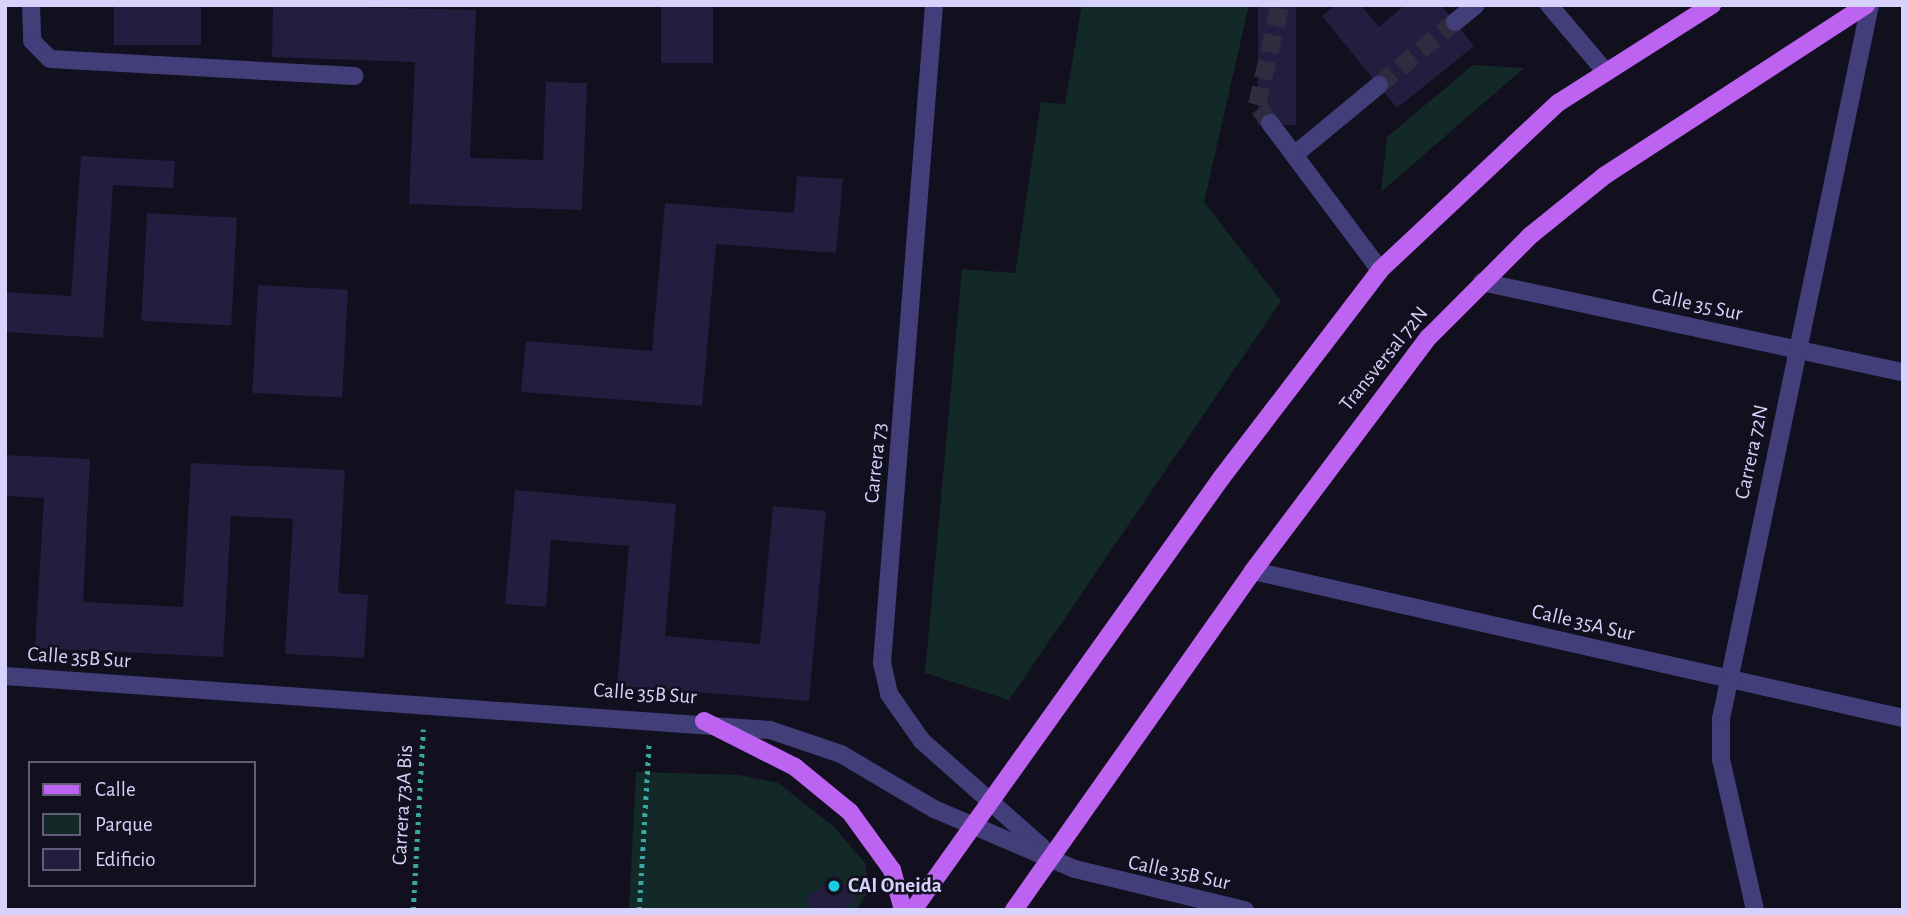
<!DOCTYPE html>
<html>
<head>
<meta charset="utf-8">
<style>
	body { margin:0 }
	#map { position:relative; width:1908px; height:915px; overflow:hidden; background:#120f1f; font-family:"Alegreya Sans",sans-serif }
	div>[style] { position:absolute }
	.green>* { inset:0; background:#122928 }
	.building>* { inset:0; background:#241d3f; transform-origin:0 0 }
	.minor-tunnel>* { height:18px; margin-top:-9px; transform-origin:0; background:repeating-linear-gradient(90deg,#302c40 0 18px,transparent 0 27px) }
	.path>* { height:4.5px; margin-top:-2.25px; transform-origin:0; background:repeating-linear-gradient(90deg,#39a7a2 0 3.5px,transparent 0 8.5px) }
	.minor>* { height:18px; margin:-9px; padding:0 9px; transform-origin:9px; border-radius:9px; background:#413e7a }
	.major>* { height:18px; margin:-9px; padding:0 9px; transform-origin:9px; border-radius:9px; background:#bd63f1 }
	.dots>* { width:19px; height:19px; translate:-50% -50%; box-sizing:border-box; border:4px solid #120f1f; border-radius:50% }
	span { translate:-50% -50%; white-space:nowrap; text-align:center; line-height:1.15; -webkit-text-stroke:5px #120f1f; paint-order:stroke }
	.street-label { font-size:21px; color:#d7d2fb }
	.poi-label { font-size:21px; color:#d7d2fb; font-weight:700 }
	.left { translate:0 -50%; text-align:left }
	.frame { position:absolute; inset:0; border:7px solid #d7d2fb; pointer-events:none }
	.legend { position:absolute; left:28px; top:761px; width:228px; height:126px; box-sizing:border-box; background:#120f1f; border:2px solid #615d77; margin:0; padding:9px 12px; list-style:none; font-size:21px; color:#d7d2fb }
	.legend li { display:flex; align-items:center; gap:14px; height:35px }
	.legend b { width:35px; border:2px solid #615d77 }
</style>
</head>
<body>
<div id="map">
	<div class="green">
		<i style="clip-path:polygon(1082px 5px,1249px 5px,1204px 202px,1281px 301px,1009px 700px,925px 673px,962px 269px,1015px 273px,1041px 102px,1065px 104px)"></i>
		<i style="clip-path:polygon(1473px 65px,1524px 68px,1381px 192px,1387px 137px)"></i>
		<i style="clip-path:polygon(636px 772px,739px 775px,778px 783px,833px 826px,865px 863px,869px 891px,856px 910px,629px 910px)"></i>
	</div>
	<div class="building">
		<i style="left:114px;top:5px;width:87px;height:40px"></i>
		<i style="clip-path:polygon(273px 5px,476px 10px,470px 158px,543px 160px,546px 82px,587px 83px,582px 210px,409px 204px,415px 62px,272px 57px)"></i>
		<i style="left:661px;top:5px;width:52px;height:58px"></i>
		<i style="left:1258px;top:5px;width:38px;height:120px"></i>
		<i style="clip-path:polygon(1336px 5px,1361px 5px,1379px 27px,1405px 5px,1441px 5px,1474px 46px,1397px 108px,1322px 16px)"></i>
		<i style="clip-path:polygon(81px 156px,175px 161px,173px 188px,113px 185px,103px 338px,5px 332px,5px 292px,71px 296px)"></i>
		<i style="clip-path:polygon(797px 176px,843px 179px,836px 253px,716px 244px,702px 406px,521px 392px,526px 341px,652px 351px,665px 203px,794px 213px)"></i>
		<i style="left:147px;top:213px;width:90px;height:108px;rotate:3deg"></i>
		<i style="left:258px;top:285px;width:90px;height:108px;rotate:3deg"></i>
		<i style="clip-path:polygon(5px 455px,90px 459px,83px 602px,183px 607px,191px 463px,345px 470px,338px 593px,368px 595px,364px 658px,285px 654px,293px 519px,231px 516px,223px 657px,35px 648px,44px 498px,5px 496px)"></i>
		<i style="clip-path:polygon(515px 490px,676px 504px,665px 636px,760px 644px,773px 506px,826px 511px,809px 701px,617px 686px,629px 546px,551px 540px,546px 607px,505px 604px)"></i>
		<i style="clip-path:polygon(837px 874px,857px 899px,843px 910px,814px 910px,805px 900px)"></i>
	</div>
	<div class="minor-tunnel">
		<i style="left:1379px;top:85px;width:99px;rotate:-39.7deg"></i>
		<i style="left:1270px;top:123px;width:22px;rotate:-126deg"></i>
		<i style="left:1257px;top:105px;width:103px;rotate:-77deg"></i>
	</div>
	<div class="path">
		<i style="left:413px;top:910px;width:181px;rotate:-86.8deg"></i>
		<i style="left:639px;top:910px;width:167px;rotate:-86.6deg"></i>
	</div>
	<div class="minor">
		<i style="left:31px;top:5px;width:36px;rotate:88deg"></i>
		<i style="left:32px;top:41px;width:25px;rotate:45deg"></i>
		<i style="left:50px;top:59px;width:305px;rotate:3.2deg"></i>
		<i style="left:934px;top:5px;width:660px;rotate:94.52deg"></i>
		<i style="left:882px;top:663px;width:32px;rotate:77deg"></i>
		<i style="left:889px;top:694px;width:57px;rotate:54.9deg"></i>
		<i style="left:922px;top:741px;width:160px;rotate:41.5deg"></i>
		<i style="left:1549px;top:5px;width:87px;rotate:49.7deg"></i>
		<i style="left:1455px;top:22px;width:27px;rotate:-39deg"></i>
		<i style="left:1379px;top:85px;width:110px;rotate:140.5deg"></i>
		<i style="left:1294px;top:155px;width:144px;rotate:53.2deg"></i>
		<i style="left:1270px;top:123px;width:40px;rotate:53deg"></i>
		<i style="left:1482px;top:282px;width:431px;rotate:12.1deg"></i>
		<i style="left:1253px;top:571px;width:666px;rotate:12.74deg"></i>
		<i style="left:5px;top:676px;width:767px;rotate:4.04deg"></i>
		<i style="left:770px;top:730px;width:75px;rotate:18.7deg"></i>
		<i style="left:841px;top:754px;width:108px;rotate:30.6deg"></i>
		<i style="left:934px;top:809px;width:153px;rotate:23.1deg"></i>
		<i style="left:1075px;top:869px;width:175px;rotate:13.6deg"></i>
		<i style="left:1755px;top:910px;width:155px;rotate:-102.7deg"></i>
		<i style="left:1721px;top:759px;width:40px;rotate:-90deg"></i>
		<i style="left:1721px;top:719px;width:729px;rotate:-78.21deg"></i>
	</div>
	<div class="major">
		<i style="left:704px;top:721px;width:102px;rotate:26.8deg"></i>
		<i style="left:795px;top:767px;width:71px;rotate:39.3deg"></i>
		<i style="left:850px;top:812px;width:72px;rotate:54.1deg"></i>
		<i style="left:892px;top:870px;width:41px;rotate:74.6deg"></i>
		<i style="left:913px;top:910px;width:532px;rotate:-54.49deg"></i>
		<i style="left:1222px;top:477px;width:260px;rotate:-52.6deg"></i>
		<i style="left:1380px;top:270px;width:244px;rotate:-43.2deg"></i>
		<i style="left:1558px;top:103px;width:183px;rotate:-32.5deg"></i>
		<i style="left:1014px;top:910px;width:415px;rotate:-54.8deg"></i>
		<i style="left:1253px;top:571px;width:293px;rotate:-53.1deg"></i>
		<i style="left:1429px;top:337px;width:144px;rotate:-45deg"></i>
		<i style="left:1531px;top:235px;width:94px;rotate:-38.9deg"></i>
		<i style="left:1604px;top:176px;width:313px;rotate:-33.1deg"></i>
	</div>
	<div class="dots">
		<i style="left:834px;top:886px;background:#15cce3"></i>
	</div>
	<div class="street-label">
		<span style="left:1697px;top:305px;rotate:12deg">Calle 35 Sur</span>
		<span style="left:1384px;top:359px;rotate:-51deg">Transversal 72N</span>
		<span style="left:1752px;top:452px;rotate:-78deg">Carrera 72N</span>
		<span style="left:876px;top:463px;rotate:-84deg">Carrera 73</span>
		<span style="left:1583px;top:623px;rotate:13deg">Calle 35A Sur</span>
		<span style="left:79px;top:658px;rotate:4deg">Calle 35B Sur</span>
		<span style="left:645px;top:694px;rotate:4deg">Calle 35B Sur</span>
		<span style="left:403px;top:805px;rotate:-87deg">Carrera 73A Bis</span>
		<span style="left:1179px;top:873px;rotate:12deg">Calle 35B Sur</span>
	</div>
	<div class="poi-label">
		<span class="left" style="left:848px;top:886px">CAI Oneida</span>
	</div>
	<div class="frame"></div>
	<ul class="legend">
	<li><b style="height:9px;background:#bd63f1"></b>Calle</li>
	<li><b style="height:19px;background:#122928"></b>Parque</li>
	<li><b style="height:19px;background:#241d3f"></b>Edificio</li>
	</ul>
</div>
</body>
</html>
